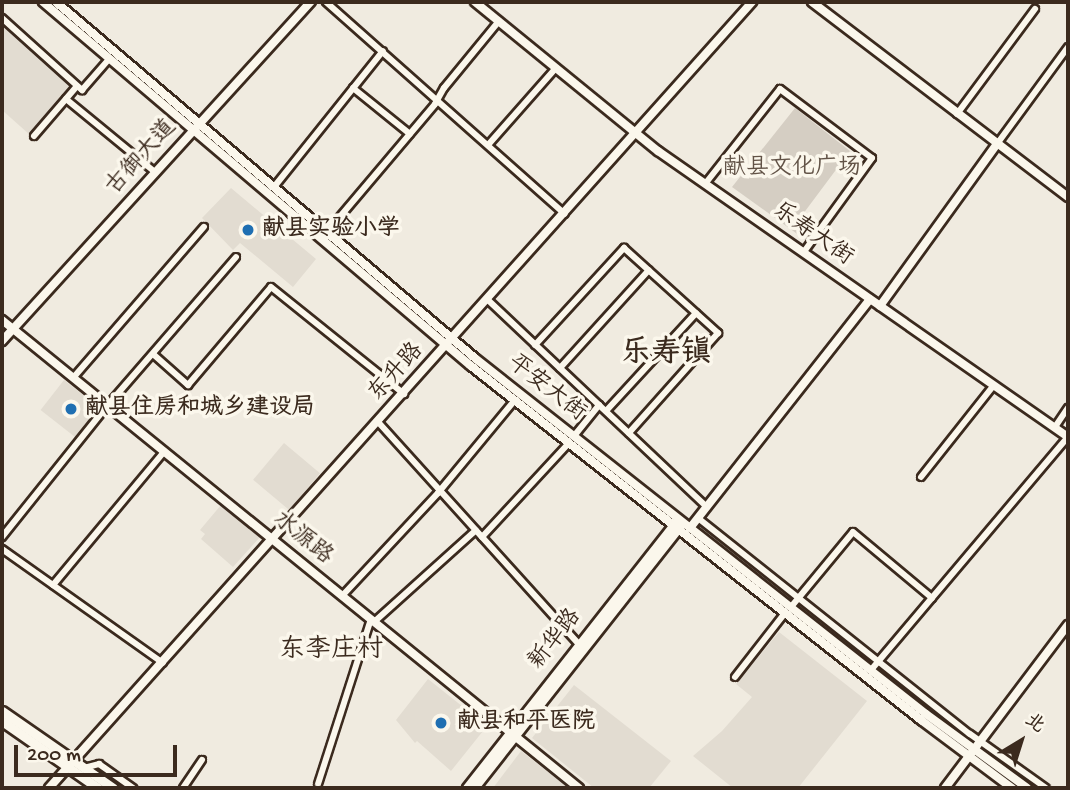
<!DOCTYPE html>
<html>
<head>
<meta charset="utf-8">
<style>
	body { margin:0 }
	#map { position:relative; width:1070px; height:790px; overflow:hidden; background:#f0ebe0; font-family:"Gochi Hand","LXGW WenKai TC",sans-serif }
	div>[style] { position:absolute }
	.built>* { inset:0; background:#e2dcd1; transform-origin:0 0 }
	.green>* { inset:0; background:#d5cec3 }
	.roads { filter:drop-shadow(2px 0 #3b2a1e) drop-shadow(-2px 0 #3b2a1e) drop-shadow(0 2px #3b2a1e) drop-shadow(0 -2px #3b2a1e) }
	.street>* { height:6px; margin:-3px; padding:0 3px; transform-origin:3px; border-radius:3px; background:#fbf7ec }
	.secondary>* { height:8px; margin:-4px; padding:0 4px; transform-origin:4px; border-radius:4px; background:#fbf7ec }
	.primary>* { height:9px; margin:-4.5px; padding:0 4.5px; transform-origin:4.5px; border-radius:4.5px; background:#fbf7ec }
	.dots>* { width:19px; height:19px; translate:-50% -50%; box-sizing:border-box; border:4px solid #fbf7ec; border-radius:50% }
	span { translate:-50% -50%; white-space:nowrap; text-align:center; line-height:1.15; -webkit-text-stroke:7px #fbf7ec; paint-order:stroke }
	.street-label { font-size:23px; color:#3b2a1e }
	.park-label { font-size:23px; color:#625347 }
	.poi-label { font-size:23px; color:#3b2a1e; font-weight:700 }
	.left { translate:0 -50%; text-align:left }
	.quarter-label { font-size:26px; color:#3b2a1e }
	.district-label { font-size:30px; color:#3b2a1e; font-weight:700 }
	.frame { position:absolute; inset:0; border:4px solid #3b2a1e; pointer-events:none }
	.north { position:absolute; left:986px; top:706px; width:70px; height:70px; -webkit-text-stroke:5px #fbf7ec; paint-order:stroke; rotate:38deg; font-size:19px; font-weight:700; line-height:28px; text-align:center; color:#3b2a1e }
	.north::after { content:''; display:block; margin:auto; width:24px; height:32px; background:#3b2a1e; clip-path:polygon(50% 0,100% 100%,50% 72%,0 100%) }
	.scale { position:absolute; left:14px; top:745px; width:163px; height:32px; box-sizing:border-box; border:4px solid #3b2a1e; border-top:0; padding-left:9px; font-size:21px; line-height:24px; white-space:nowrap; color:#3b2a1e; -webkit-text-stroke:5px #fbf7ec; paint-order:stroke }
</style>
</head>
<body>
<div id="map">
	<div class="built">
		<i style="clip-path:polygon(2px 22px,73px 86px,30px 135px,2px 110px)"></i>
		<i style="clip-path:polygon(231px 188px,316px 259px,293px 287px,240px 243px,233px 250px,202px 218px)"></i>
		<i style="left:64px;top:380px;width:47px;height:38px;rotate:38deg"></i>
		<i style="left:284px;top:443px;width:47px;height:48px;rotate:40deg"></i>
		<i style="clip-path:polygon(221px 505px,260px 537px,233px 567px,201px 539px,205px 534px,200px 530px)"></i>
		<i style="clip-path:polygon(779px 632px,867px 701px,798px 788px,733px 788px,693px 756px,722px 731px,752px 697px,736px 684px)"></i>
		<i style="clip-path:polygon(428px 679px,487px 726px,451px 771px,417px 741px,415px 743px,396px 720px)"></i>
		<i style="clip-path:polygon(574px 685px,671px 761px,649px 788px,594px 788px,532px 738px)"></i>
		<i style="clip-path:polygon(521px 751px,569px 788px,493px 788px)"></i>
	</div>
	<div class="green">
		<i style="clip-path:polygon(795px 108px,850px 151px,803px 214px,818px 225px,807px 241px,732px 187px)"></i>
	</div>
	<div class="roads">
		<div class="street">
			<i style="left:326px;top:2px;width:319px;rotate:41.6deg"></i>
			<i style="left:2px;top:18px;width:108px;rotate:42deg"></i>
			<i style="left:82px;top:90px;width:41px;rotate:-48.9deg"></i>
			<i style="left:353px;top:88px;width:73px;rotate:38.9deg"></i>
			<i style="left:66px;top:99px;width:115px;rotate:39.4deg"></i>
			<i style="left:957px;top:114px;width:131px;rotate:-53.4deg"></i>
			<i style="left:34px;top:136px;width:66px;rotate:-49.3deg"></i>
			<i style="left:997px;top:144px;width:120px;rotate:-53.8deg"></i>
			<i style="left:488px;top:145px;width:103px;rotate:-48.6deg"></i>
			<i style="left:705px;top:184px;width:121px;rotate:-51.7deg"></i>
			<i style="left:780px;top:89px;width:115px;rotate:36.9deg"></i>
			<i style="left:872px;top:158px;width:117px;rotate:126deg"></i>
			<i style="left:274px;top:187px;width:174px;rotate:-51.3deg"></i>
			<i style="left:327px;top:232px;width:167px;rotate:-49.8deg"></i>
			<i style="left:435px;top:104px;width:18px;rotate:-61deg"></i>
			<i style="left:444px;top:88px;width:87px;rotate:-50.6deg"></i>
			<i style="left:488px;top:300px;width:301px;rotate:43.4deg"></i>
			<i style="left:535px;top:345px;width:132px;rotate:-47.5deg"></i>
			<i style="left:624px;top:248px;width:127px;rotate:42.1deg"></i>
			<i style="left:718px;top:333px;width:134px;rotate:131.7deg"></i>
			<i style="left:153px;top:354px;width:47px;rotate:41.5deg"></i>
			<i style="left:188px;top:385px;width:128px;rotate:-49.7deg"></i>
			<i style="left:271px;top:287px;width:171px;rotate:38.8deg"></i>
			<i style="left:560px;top:368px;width:132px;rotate:-47.8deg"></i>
			<i style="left:73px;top:378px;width:200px;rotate:-49.1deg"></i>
			<i style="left:606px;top:411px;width:133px;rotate:-47.4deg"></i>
			<i style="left:379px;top:423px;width:297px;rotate:47.9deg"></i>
			<i style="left:1055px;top:427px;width:23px;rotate:-56deg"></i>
			<i style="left:574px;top:436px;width:40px;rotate:-51deg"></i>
			<i style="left:921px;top:477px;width:117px;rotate:-51.6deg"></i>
			<i style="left:698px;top:518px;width:347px;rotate:38.5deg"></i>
			<i style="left:970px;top:734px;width:93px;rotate:35.4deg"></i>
			<i style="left:2px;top:537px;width:168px;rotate:-51.3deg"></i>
			<i style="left:107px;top:406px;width:197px;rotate:-49.1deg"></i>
			<i style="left:482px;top:537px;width:128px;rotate:-47.2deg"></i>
			<i style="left:2px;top:549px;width:197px;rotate:35.3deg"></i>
			<i style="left:53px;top:585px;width:173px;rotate:-50.2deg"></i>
			<i style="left:342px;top:596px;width:141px;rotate:-47deg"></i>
			<i style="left:438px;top:493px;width:121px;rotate:-50.4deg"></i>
			<i style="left:791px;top:607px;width:97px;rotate:-50.4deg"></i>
			<i style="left:853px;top:532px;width:103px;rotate:39.9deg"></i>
			<i style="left:374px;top:622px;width:137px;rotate:-42deg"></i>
			<i style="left:871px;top:670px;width:305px;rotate:-49.8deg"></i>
			<i style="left:735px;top:677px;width:81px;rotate:-52deg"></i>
			<i style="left:84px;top:768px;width:16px;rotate:-15deg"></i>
			<i style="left:99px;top:764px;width:42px;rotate:35.2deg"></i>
			<i style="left:318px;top:784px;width:173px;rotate:-72.2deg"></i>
			<i style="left:183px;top:788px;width:34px;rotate:-56deg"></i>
		</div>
		<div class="secondary">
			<i style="left:43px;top:2px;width:562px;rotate:40.38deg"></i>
			<i style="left:471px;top:366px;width:573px;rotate:38.19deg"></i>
			<i style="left:921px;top:720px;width:114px;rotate:36.8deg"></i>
			<i style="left:56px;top:2px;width:551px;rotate:40.36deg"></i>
			<i style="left:476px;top:359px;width:573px;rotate:38.27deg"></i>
			<i style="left:926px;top:714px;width:125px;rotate:36.2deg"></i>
			<i style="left:475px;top:2px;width:236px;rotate:39.2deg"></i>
			<i style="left:658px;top:151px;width:500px;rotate:34.9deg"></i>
			<i style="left:812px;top:2px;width:322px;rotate:37.3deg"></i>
			<i style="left:880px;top:306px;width:200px;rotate:-54.2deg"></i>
			<i style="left:2px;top:320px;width:743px;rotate:39.05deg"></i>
			<i style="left:2px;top:341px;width:459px;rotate:-47.7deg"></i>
			<i style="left:690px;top:528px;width:291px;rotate:-51.8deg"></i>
			<i style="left:49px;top:788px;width:1055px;rotate:-48.19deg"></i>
			<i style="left:467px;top:788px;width:340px;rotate:-51.8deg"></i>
			<i style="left:475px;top:788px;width:333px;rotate:-51.8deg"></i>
			<i style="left:945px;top:788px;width:204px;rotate:-53deg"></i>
		</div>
		<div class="primary">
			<i style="left:2px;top:711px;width:135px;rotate:34.7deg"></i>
			<i style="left:2px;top:721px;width:117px;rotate:34.9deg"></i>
		</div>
	</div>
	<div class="dots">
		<i style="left:248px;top:230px;background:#1f6fb2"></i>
		<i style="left:71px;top:409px;background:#1f6fb2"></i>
		<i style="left:441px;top:723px;background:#1f6fb2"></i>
	</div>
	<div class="street-label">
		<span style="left:142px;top:158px;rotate:-48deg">古御大道</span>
		<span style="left:812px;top:235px;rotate:35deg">乐寿大街</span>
		<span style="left:397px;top:373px;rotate:-48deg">东升路</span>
		<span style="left:546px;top:389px;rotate:38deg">平安大街</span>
		<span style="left:302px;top:539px;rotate:39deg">水源路</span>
		<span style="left:556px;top:640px;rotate:-52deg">新华路</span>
	</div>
	<div class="park-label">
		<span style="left:792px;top:169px">献县文化广场</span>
	</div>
	<div class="poi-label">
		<span class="left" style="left:262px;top:230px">献县实验小学</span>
		<span class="left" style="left:85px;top:409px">献县住房和城乡建设局</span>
		<span class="left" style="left:457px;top:723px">献县和平医院</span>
	</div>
	<div class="quarter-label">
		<span style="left:331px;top:652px">东李庄村</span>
	</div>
	<div class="district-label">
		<span style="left:666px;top:355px">乐寿镇</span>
	</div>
	<div class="frame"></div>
	<div class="north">北</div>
	<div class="scale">200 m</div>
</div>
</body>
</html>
